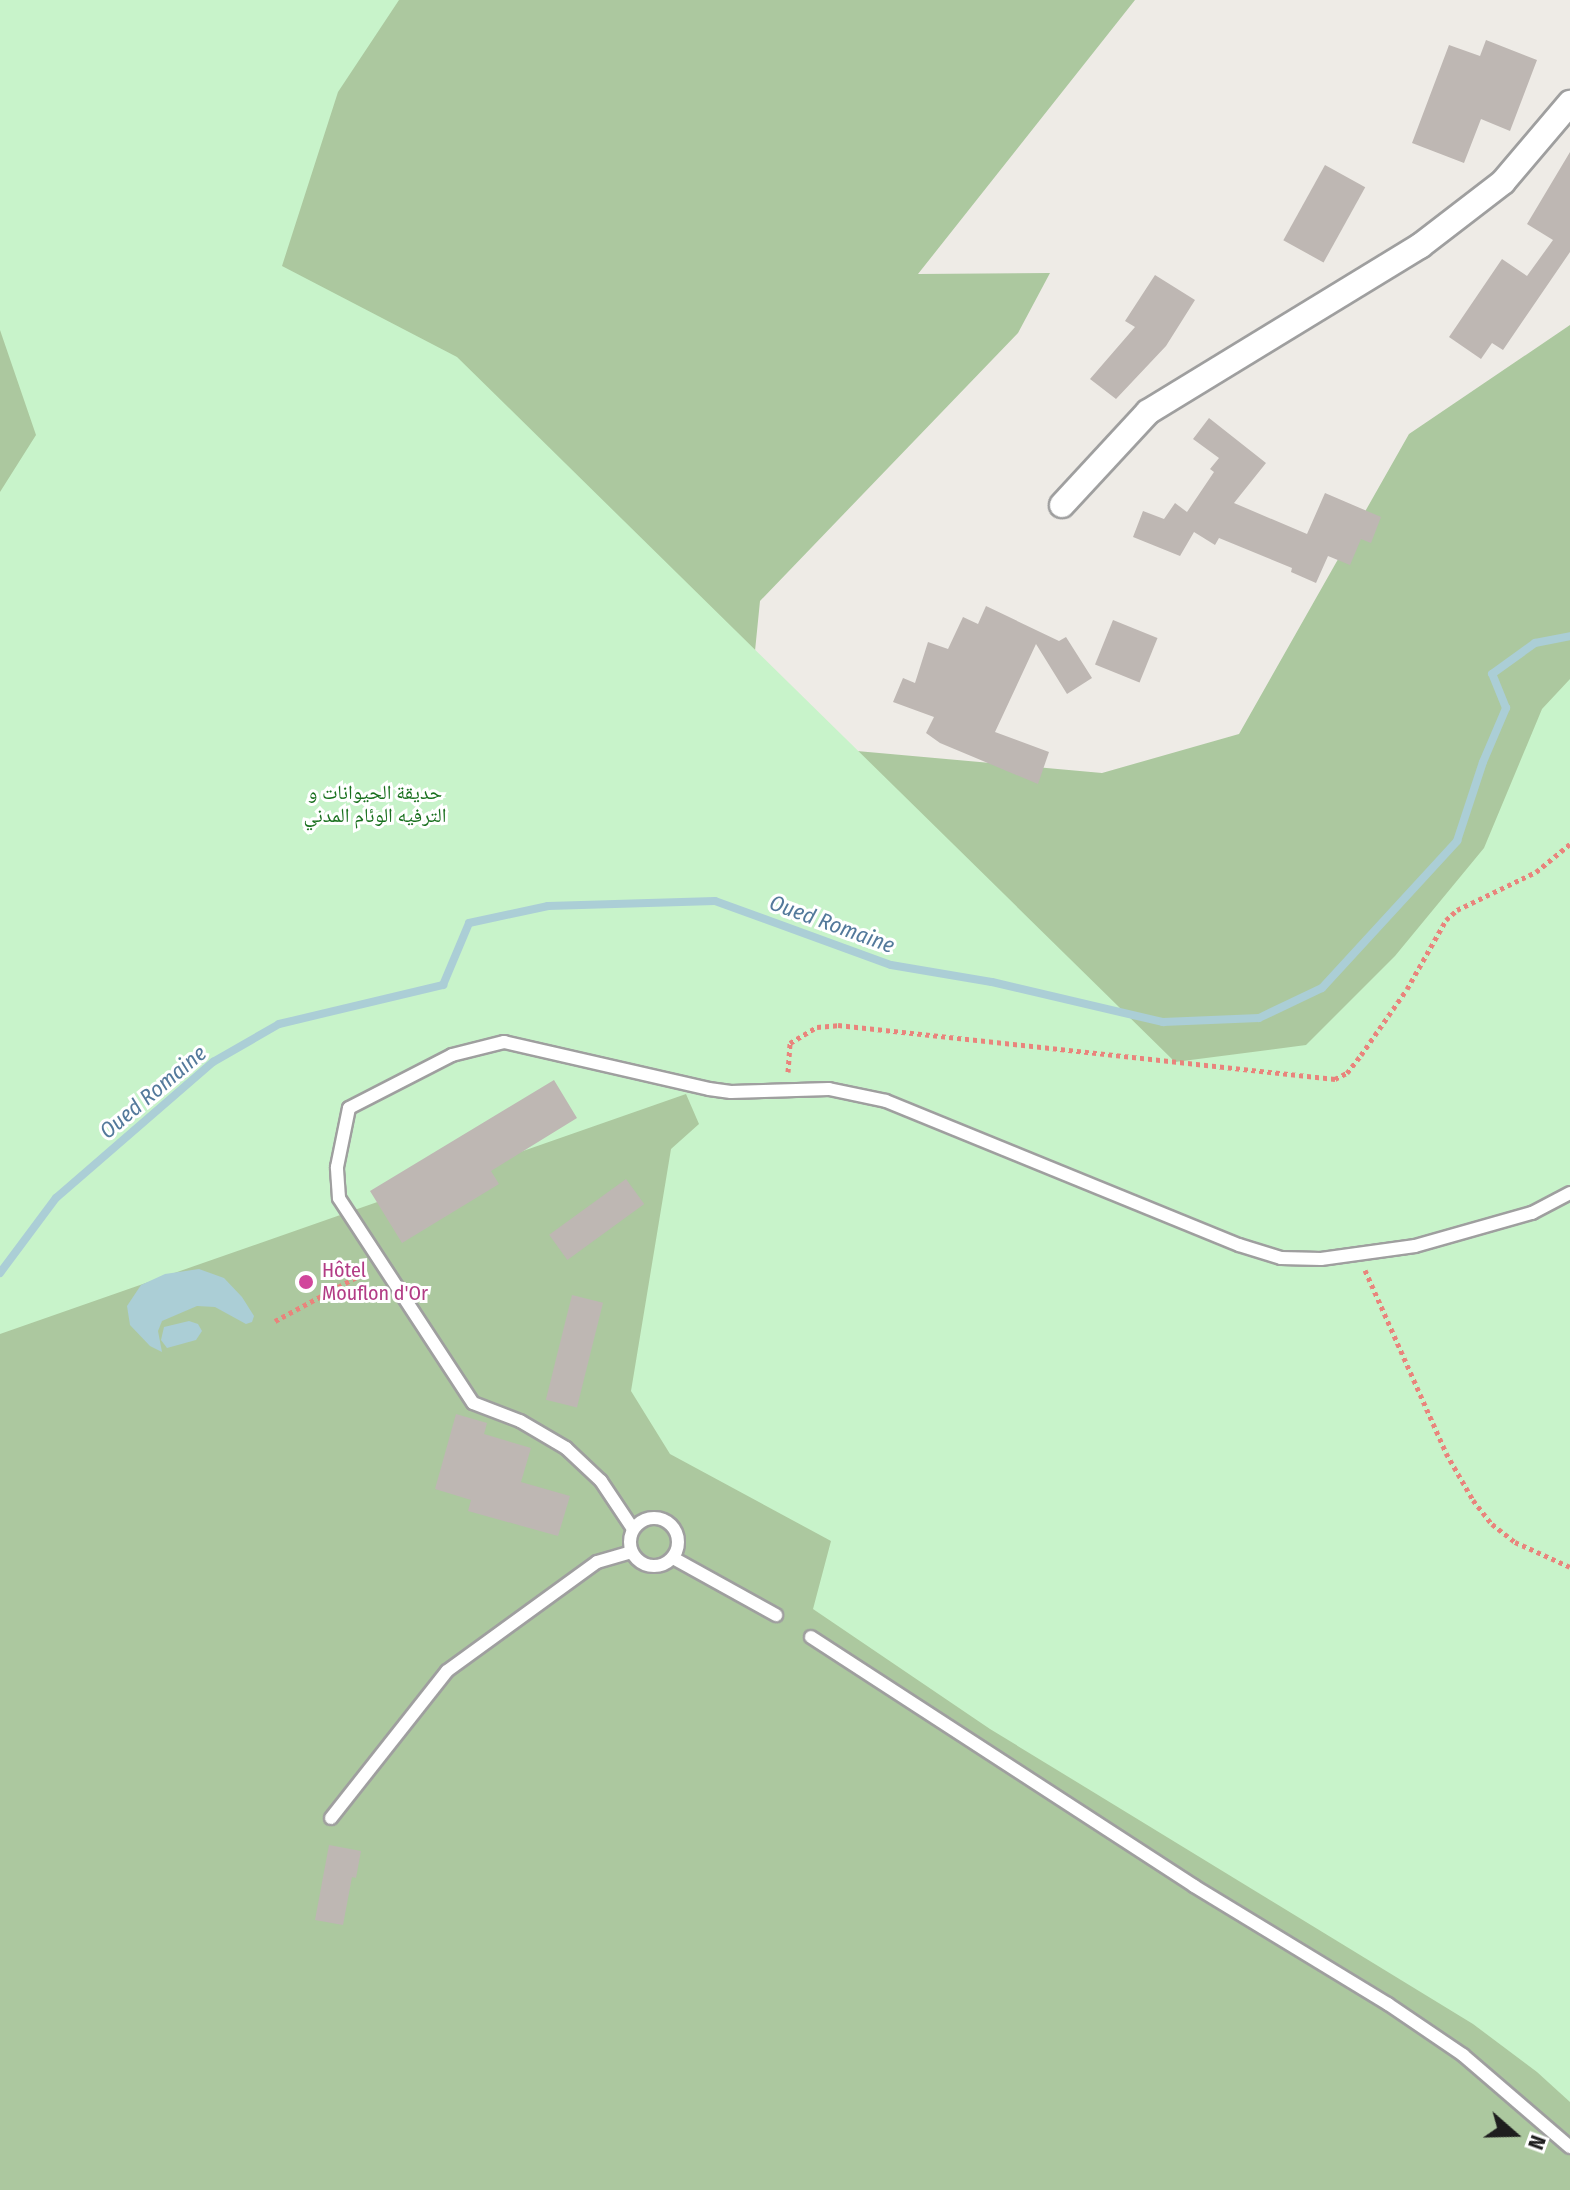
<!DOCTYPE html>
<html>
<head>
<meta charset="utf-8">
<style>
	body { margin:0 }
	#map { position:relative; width:1570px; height:2190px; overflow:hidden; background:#eeebe6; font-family:"Fira Sans Condensed","Noto Naskh Arabic",sans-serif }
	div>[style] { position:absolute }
	.forest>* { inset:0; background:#acc89f }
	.park>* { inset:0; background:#c8f3ca }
	.water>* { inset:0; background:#abced6 }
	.stream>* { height:8px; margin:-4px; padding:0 4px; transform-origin:4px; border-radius:4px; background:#abced6 }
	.building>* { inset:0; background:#beb7b3; transform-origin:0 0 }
	.path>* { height:5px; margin-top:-2.5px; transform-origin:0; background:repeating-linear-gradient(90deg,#e9847c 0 4px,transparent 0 8px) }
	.roads { filter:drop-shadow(2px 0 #9f9f9f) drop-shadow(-2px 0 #9f9f9f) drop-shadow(0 2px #9f9f9f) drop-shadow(0 -2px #9f9f9f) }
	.lane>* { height:12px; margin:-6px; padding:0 6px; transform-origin:6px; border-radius:6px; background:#fff }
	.lane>.ring { margin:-6px; padding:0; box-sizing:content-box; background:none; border:12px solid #fff; border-radius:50% }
	.street>* { height:24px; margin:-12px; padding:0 12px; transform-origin:12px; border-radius:12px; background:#fff }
	.dots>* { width:22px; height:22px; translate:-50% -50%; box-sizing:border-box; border:4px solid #fff; border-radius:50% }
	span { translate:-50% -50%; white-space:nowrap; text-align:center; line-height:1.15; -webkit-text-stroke:6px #fff; paint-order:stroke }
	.park-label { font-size:20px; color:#19701e }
	.hotel-label { font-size:20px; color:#b23c85 }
	.left { translate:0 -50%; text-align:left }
	.water-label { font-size:22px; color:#53799b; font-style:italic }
	.north { position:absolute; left:1474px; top:2094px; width:80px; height:80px; -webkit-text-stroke:6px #fff; paint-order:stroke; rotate:110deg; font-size:22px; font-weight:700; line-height:32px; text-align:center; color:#1e1e1e }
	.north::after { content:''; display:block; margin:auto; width:28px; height:36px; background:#1e1e1e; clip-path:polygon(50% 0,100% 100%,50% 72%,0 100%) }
</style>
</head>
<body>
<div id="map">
	<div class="forest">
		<i style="clip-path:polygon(0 0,1135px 0,918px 274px,1050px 273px,1018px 333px,760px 601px,746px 741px,1102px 773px,1239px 734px,1409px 434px,1570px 325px,1570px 2190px,0 2190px)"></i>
	</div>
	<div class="park">
		<i style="clip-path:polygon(0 0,399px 0,338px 92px,282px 266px,457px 357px,1175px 1062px,1306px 1045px,1395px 956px,1484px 848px,1542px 709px,1570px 679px,1570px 2102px,1537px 2072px,1473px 2024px,990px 1729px,813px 1609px,831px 1541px,670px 1454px,631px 1391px,671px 1149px,699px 1124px,686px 1094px,0 1334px,0 492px,36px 435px,0 330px)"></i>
	</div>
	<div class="water">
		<i style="clip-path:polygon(199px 1269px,224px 1278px,242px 1297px,254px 1316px,252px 1322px,246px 1324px,215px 1307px,197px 1306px,162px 1321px,158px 1331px,162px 1352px,150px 1346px,130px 1325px,127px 1306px,141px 1285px,165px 1274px)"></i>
		<i style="clip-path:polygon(189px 1321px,198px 1324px,202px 1331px,196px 1340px,167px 1348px,161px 1340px,164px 1327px)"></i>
	</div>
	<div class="stream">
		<i style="left:0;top:1273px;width:94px;rotate:-53.3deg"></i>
		<i style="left:56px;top:1198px;width:208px;rotate:-40.9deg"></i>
		<i style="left:213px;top:1062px;width:76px;rotate:-29.9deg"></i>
		<i style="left:279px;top:1024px;width:169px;rotate:-13.4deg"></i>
		<i style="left:443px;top:985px;width:67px;rotate:-67.2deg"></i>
		<i style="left:469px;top:923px;width:81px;rotate:-12.1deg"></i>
		<i style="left:548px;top:906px;width:167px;rotate:-1.7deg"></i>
		<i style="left:715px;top:901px;width:187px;rotate:20deg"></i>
		<i style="left:891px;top:965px;width:102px;rotate:9.6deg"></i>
		<i style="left:992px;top:982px;width:176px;rotate:13.2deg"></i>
		<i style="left:1163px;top:1022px;width:96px;rotate:-2.4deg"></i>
		<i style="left:1259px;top:1018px;width:70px;rotate:-25.5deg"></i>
		<i style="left:1322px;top:988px;width:200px;rotate:-47.4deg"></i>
		<i style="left:1457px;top:841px;width:83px;rotate:-71.8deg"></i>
		<i style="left:1483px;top:762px;width:59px;rotate:-66.9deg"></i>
		<i style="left:1506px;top:708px;width:37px;rotate:-112deg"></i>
		<i style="left:1492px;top:674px;width:53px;rotate:-35.8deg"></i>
		<i style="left:1535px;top:643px;width:36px;rotate:-11deg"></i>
	</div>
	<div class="building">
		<i style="clip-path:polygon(1486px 40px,1537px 60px,1510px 131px,1481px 119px,1464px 163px,1412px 143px,1449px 45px,1480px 56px)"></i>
		<i style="clip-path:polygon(1570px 152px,1570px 252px,1503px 350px,1492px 343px,1481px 359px,1449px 337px,1502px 259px,1527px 276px,1553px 240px,1527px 224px)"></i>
		<i style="left:1325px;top:165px;width:46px;height:86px;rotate:29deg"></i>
		<i style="clip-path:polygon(1155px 275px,1195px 300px,1166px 346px,1116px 399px,1090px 379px,1135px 327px,1125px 321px)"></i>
		<i style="clip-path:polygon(1209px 418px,1266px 463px,1234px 503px,1307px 534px,1325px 493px,1381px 517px,1371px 543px,1361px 539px,1350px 565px,1328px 556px,1316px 583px,1291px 572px,1292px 568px,1219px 538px,1215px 545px,1194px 532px,1180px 556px,1133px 537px,1143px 511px,1164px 519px,1175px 503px,1187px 512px,1214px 472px,1210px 469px,1219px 458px,1193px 439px)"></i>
		<i style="clip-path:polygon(986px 606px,1059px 641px,1066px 637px,1092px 678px,1067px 694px,1036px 644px,995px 732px,1049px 752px,1038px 784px,940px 743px,926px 733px,934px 717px,893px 702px,903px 678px,915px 683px,928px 642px,948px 649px,963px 617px,978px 624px)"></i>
		<i style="left:1113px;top:620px;width:48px;height:48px;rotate:22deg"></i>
		<i style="clip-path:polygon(554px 1080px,577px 1118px,491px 1171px,499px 1184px,402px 1243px,370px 1191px)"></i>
		<i style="left:626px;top:1179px;width:31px;height:95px;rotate:54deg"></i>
		<i style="left:572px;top:1295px;width:32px;height:108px;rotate:14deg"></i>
		<i style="clip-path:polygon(456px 1414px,487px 1423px,484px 1434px,531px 1448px,521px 1482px,570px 1496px,558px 1536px,468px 1511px,471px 1500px,435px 1489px)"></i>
		<i style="clip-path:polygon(329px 1845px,361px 1851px,356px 1878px,352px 1877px,343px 1925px,315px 1920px)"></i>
	</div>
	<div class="path">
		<i style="left:788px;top:1072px;width:29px;rotate:-86deg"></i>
		<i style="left:790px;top:1043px;width:31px;rotate:-31deg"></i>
		<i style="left:817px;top:1027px;width:21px;rotate:-5deg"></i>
		<i style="left:838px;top:1025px;width:500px;rotate:6.2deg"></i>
		<i style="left:1335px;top:1079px;width:13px;rotate:-27deg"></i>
		<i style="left:1347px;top:1073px;width:23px;rotate:-52deg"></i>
		<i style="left:1361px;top:1055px;width:80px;rotate:-55.1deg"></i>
		<i style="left:1407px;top:989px;width:79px;rotate:-60.5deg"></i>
		<i style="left:1446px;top:920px;width:15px;rotate:-42deg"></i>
		<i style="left:1457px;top:910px;width:88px;rotate:-25.7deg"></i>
		<i style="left:1536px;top:872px;width:44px;rotate:-39.5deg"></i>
		<i style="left:1365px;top:1270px;width:200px;rotate:66.1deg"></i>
		<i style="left:1446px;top:1453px;width:54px;rotate:60.1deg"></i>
		<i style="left:1473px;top:1500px;width:31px;rotate:52deg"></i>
		<i style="left:1492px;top:1524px;width:29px;rotate:38deg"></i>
		<i style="left:1515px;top:1542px;width:60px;rotate:24.4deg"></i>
		<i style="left:275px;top:1321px;width:103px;rotate:-28.3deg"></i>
	</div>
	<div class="roads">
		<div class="lane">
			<i class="ring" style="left:630px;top:1518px;width:36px;height:36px"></i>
			<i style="left:633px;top:1529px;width:58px;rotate:-123.7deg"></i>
			<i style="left:601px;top:1481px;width:48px;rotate:-136.7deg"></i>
			<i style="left:566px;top:1448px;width:53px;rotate:-149.6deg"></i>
			<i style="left:520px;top:1421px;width:50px;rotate:-159deg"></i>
			<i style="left:473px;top:1403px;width:245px;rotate:-123.2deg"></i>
			<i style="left:339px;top:1198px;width:31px;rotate:-94deg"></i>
			<i style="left:337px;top:1167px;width:60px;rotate:-78.5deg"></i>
			<i style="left:349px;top:1108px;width:116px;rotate:-27.2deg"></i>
			<i style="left:452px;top:1055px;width:54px;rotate:-14deg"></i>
			<i style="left:504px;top:1042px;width:210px;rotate:12.9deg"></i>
			<i style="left:709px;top:1089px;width:22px;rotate:8deg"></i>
			<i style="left:731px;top:1092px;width:98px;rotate:-1.8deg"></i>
			<i style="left:829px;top:1089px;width:58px;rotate:11.9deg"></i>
			<i style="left:886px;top:1101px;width:381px;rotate:22.2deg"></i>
			<i style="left:1239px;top:1245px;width:44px;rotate:17.2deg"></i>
			<i style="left:1281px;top:1258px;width:40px;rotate:1.4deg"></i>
			<i style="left:1321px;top:1259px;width:95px;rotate:-7.9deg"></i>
			<i style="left:1415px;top:1246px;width:122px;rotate:-15.8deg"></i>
			<i style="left:1532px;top:1213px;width:43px;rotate:-27.8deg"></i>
			<i style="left:673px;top:1558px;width:118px;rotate:29deg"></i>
			<i style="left:811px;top:1637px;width:457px;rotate:33deg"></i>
			<i style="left:1194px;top:1886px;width:227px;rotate:31.3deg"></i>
			<i style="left:1388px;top:2004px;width:91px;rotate:34.2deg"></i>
			<i style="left:1463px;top:2055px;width:141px;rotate:40.7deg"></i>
			<i style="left:331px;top:1818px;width:187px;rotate:-51.7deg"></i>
			<i style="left:447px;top:1671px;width:185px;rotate:-36deg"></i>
			<i style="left:597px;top:1562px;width:36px;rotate:-16deg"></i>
		</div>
		<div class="street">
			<i style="left:1062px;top:505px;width:127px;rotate:-47.2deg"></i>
			<i style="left:1148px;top:412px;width:319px;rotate:-31.4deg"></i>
			<i style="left:1420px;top:246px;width:105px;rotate:-37.6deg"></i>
			<i style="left:1503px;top:182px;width:104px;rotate:-49.7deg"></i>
		</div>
	</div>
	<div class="dots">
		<i style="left:306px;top:1282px;background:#d1479c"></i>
	</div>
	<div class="park-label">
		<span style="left:375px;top:804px">حديقة الحيوانات و<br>الترفيه الوئام المدني</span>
	</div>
	<div class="hotel-label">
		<span class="left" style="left:322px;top:1282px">Hôtel<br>Mouflon d'Or</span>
	</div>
	<div class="water-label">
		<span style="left:832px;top:924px;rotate:20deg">Oued Romaine</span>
		<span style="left:153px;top:1092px;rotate:-40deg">Oued Romaine</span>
	</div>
	<div class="north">N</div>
</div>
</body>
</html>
